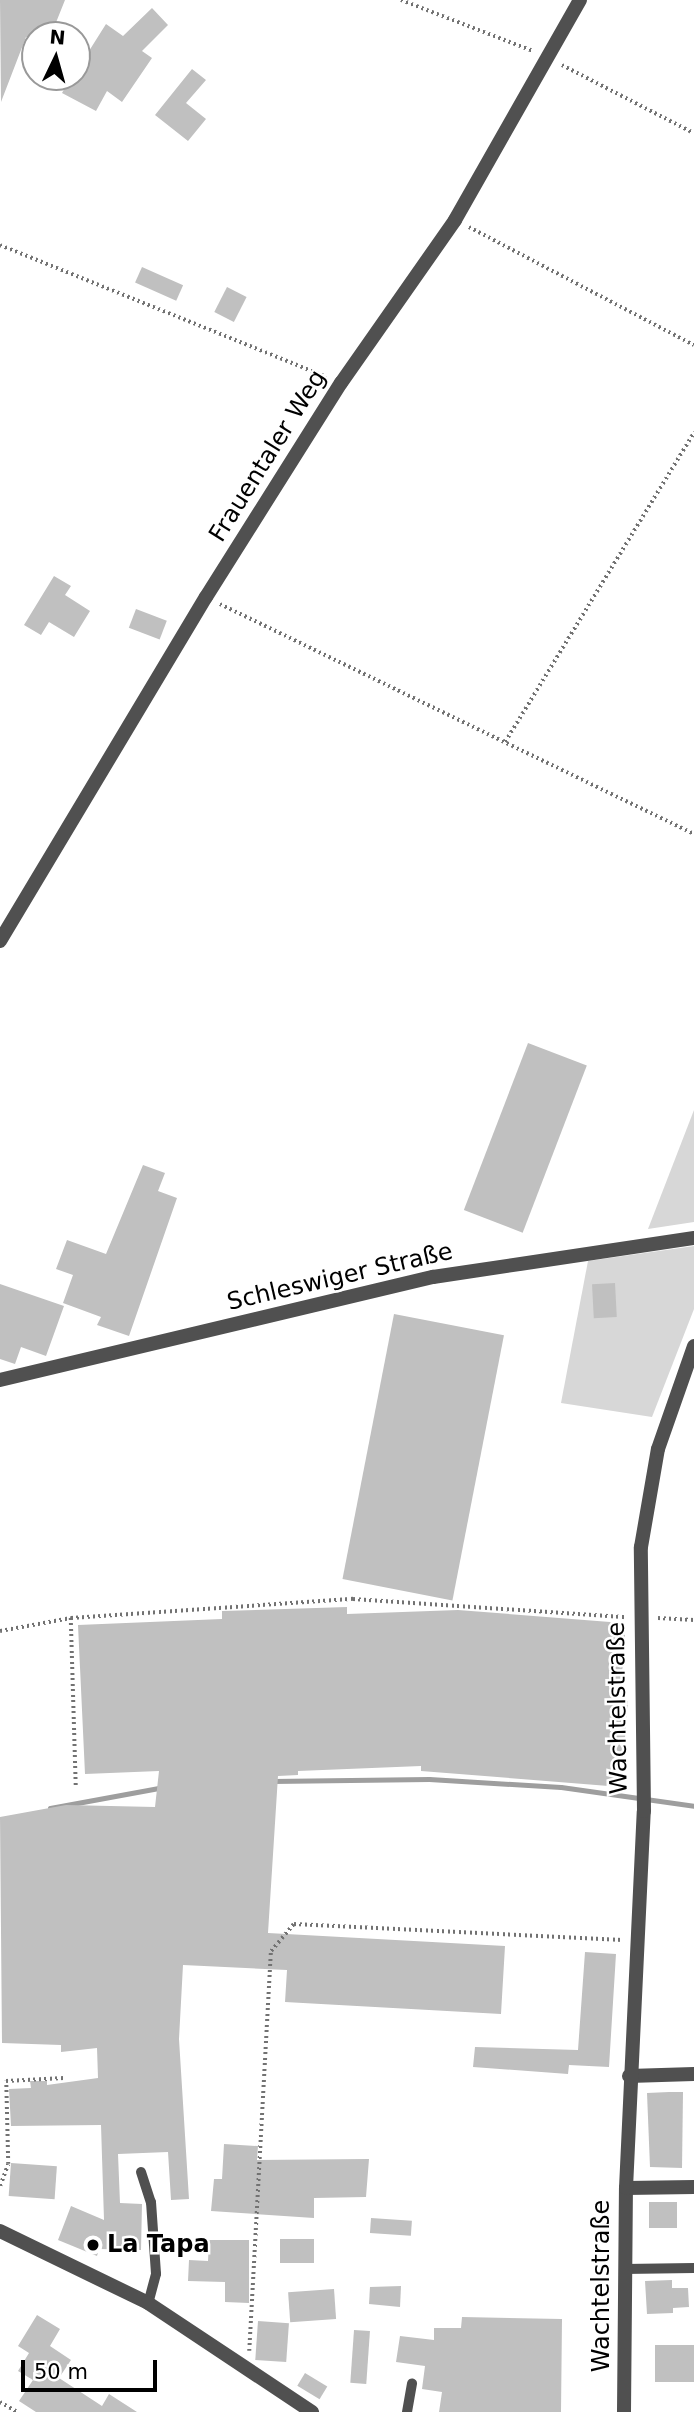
<!DOCTYPE html>
<html>
<head>
<meta charset="utf-8">
<style>
	body { margin:0 }
	#map { position:relative; width:694px; height:2412px; overflow:hidden; background:#fff; font-family:"DejaVu Sans",sans-serif }
	div>[style] { position:absolute }
	.green>* { inset:0; background:#d7d7d7 }
	.stream>* { height:5px; margin:-2.5px; padding:0 2.5px; transform-origin:2.5px; border-radius:2.5px; background:#9e9e9e }
	.building>* { inset:0; background:#c0c0c0; transform-origin:0 0 }
	.path>* { height:3.5px; margin-top:-1.75px; transform-origin:0; background:repeating-linear-gradient(90deg,#727272 0 2px,transparent 0 5.5px) }
	.service>* { height:10px; margin:-5px; padding:0 5px; transform-origin:5px; border-radius:5px; background:#505050 }
	.minor>* { height:14px; margin:-7px; padding:0 7px; transform-origin:7px; border-radius:7px; background:#505050 }
	.tertiary>* { height:14px; margin:-7px; padding:0 7px; transform-origin:7px; border-radius:7px; background:#505050 }
	.dots>* { width:19px; height:19px; translate:-50% -50%; box-sizing:border-box; border:4px solid #fff; border-radius:50% }
	span { translate:-50% -50%; white-space:nowrap; text-align:center; line-height:1.15; -webkit-text-stroke:5px #fff; paint-order:stroke }
	.street-label { font-size:24px; color:#000 }
	.poi-label { font-size:24px; color:#000; font-weight:700 }
	.left { translate:0 -50%; text-align:left }
	.north { position:absolute; left:21px; top:21px; width:70px; height:70px; box-sizing:border-box; background:#fff; border:2px solid #999; border-radius:50%; rotate:5deg; font-size:19px; font-weight:700; line-height:28px; text-align:center; color:#000 }
	.north::after { content:''; display:block; margin:auto; width:24px; height:32px; background:#000; clip-path:polygon(50% 0,100% 100%,50% 72%,0 100%) }
	.scale { position:absolute; left:21px; top:2360px; width:136px; height:32px; box-sizing:border-box; border:4px solid #000; border-top:0; padding-left:9px; font-size:21px; line-height:24px; white-space:nowrap; color:#000; -webkit-text-stroke:5px #fff; paint-order:stroke }
</style>
</head>
<body>
<div id="map">
	<div class="green">
		<i style="clip-path:polygon(694px 1110px,694px 1222px,648px 1229px)"></i>
		<i style="clip-path:polygon(694px 1246px,694px 1309px,652px 1417px,561px 1403px,588px 1261px)"></i>
	</div>
	<div class="stream">
		<i style="left:272px;top:1781px;width:157px;rotate:-0.7deg"></i>
		<i style="left:429px;top:1779px;width:132px;rotate:3.5deg"></i>
		<i style="left:561px;top:1787px;width:134px;rotate:8.1deg"></i>
		<i style="left:50px;top:1808px;width:116px;rotate:-10.4deg"></i>
	</div>
	<div class="building">
		<i style="clip-path:polygon(0 0,65px 0,51px 35px,26px 37px,1px 102px)"></i>
		<i style="clip-path:polygon(152px 8px,168px 25px,142px 51px,152px 58px,122px 102px,107px 91px,96px 111px,62px 93px,71px 77px,77px 77px,77px 70px,106px 24px,123px 36px)"></i>
		<i style="clip-path:polygon(192px 69px,206px 80px,186px 103px,206px 119px,188px 141px,155px 115px)"></i>
		<i style="left:142px;top:267px;width:45px;height:17px;rotate:24deg"></i>
		<i style="left:227px;top:287px;width:22px;height:28px;rotate:27deg"></i>
		<i style="clip-path:polygon(54px 576px,71px 586px,65px 595px,90px 611px,74px 637px,49px 622px,41px 635px,24px 625px)"></i>
		<i style="left:136px;top:609px;width:33px;height:20px;rotate:21deg"></i>
		<i style="left:528px;top:1043px;width:63px;height:179px;rotate:21deg"></i>
		<i style="clip-path:polygon(143px 1165px,165px 1173px,158px 1191px,177px 1198px,129px 1336px,97px 1325px,101px 1317px,63px 1303px,73px 1275px,56px 1269px,67px 1240px,106px 1254px)"></i>
		<i style="left:615px;top:1283px;width:34px;height:23px;rotate:87deg"></i>
		<i style="clip-path:polygon(0 1284px,64px 1306px,46px 1356px,21px 1347px,15px 1364px,0 1359px)"></i>
		<i style="left:394px;top:1314px;width:112px;height:270px;rotate:11deg"></i>
		<i style="clip-path:polygon(347px 1607px,347px 1614px,458px 1610px,610px 1622px,625px 1635px,620px 1700px,628px 1701px,621px 1787px,421px 1771px,421px 1766px,298px 1771px,298px 1775px,278px 1776px,268px 1933px,505px 1946px,501px 2014px,285px 2002px,287px 1970px,183px 1965px,179px 2039px,189px 2199px,171px 2200px,168px 2152px,118px 2154px,120px 2203px,142px 2204px,141px 2250px,99px 2249px,97px 2256px,58px 2240px,71px 2206px,104px 2220px,101px 2125px,11px 2126px,9px 2089px,31px 2088px,30px 2081px,47px 2081px,47px 2085px,98px 2078px,97px 2048px,61px 2052px,61px 2045px,2px 2043px,0 1817px,66px 1805px,155px 1807px,159px 1771px,85px 1774px,78px 1625px,222px 1619px,222px 1611px)"></i>
		<i style="clip-path:polygon(585px 1952px,616px 1954px,609px 2067px,569px 2065px,568px 2074px,473px 2067px,475px 2047px,578px 2050px)"></i>
		<i style="clip-path:polygon(669px 2092px,683px 2092px,682px 2168px,650px 2167px,647px 2093px)"></i>
		<i style="clip-path:polygon(224px 2144px,258px 2146px,257px 2160px,369px 2159px,366px 2197px,314px 2198px,314px 2218px,211px 2211px,214px 2179px,222px 2179px)"></i>
		<i style="left:11px;top:2163px;width:46px;height:33px;rotate:4deg"></i>
		<i style="left:649px;top:2202px;width:28px;height:26px"></i>
		<i style="left:371px;top:2218px;width:41px;height:15px;rotate:4deg"></i>
		<i style="left:314px;top:2239px;width:24px;height:34px;rotate:90deg"></i>
		<i style="clip-path:polygon(209px 2240px,249px 2240px,249px 2303px,225px 2302px,225px 2282px,188px 2281px,189px 2260px,208px 2261px)"></i>
		<i style="clip-path:polygon(672px 2280px,672px 2288px,688px 2288px,689px 2307px,673px 2308px,673px 2313px,647px 2314px,645px 2281px)"></i>
		<i style="clip-path:polygon(401px 2286px,400px 2307px,369px 2304px,370px 2287px)"></i>
		<i style="left:334px;top:2289px;width:30px;height:46px;rotate:86deg"></i>
		<i style="clip-path:polygon(37px 2315px,60px 2329px,50px 2346px,71px 2360px,59px 2378px,102px 2406px,109px 2394px,137px 2412px,36px 2412px,19px 2401px,33px 2380px,18px 2371px,29px 2353px,18px 2346px)"></i>
		<i style="clip-path:polygon(462px 2317px,562px 2319px,561px 2412px,439px 2412px,442px 2392px,422px 2389px,425px 2366px,396px 2362px,400px 2336px,434px 2340px,434px 2328px,461px 2328px)"></i>
		<i style="left:258px;top:2321px;width:31px;height:39px;rotate:4deg"></i>
		<i style="left:354px;top:2330px;width:16px;height:53px;rotate:4deg"></i>
		<i style="left:655px;top:2345px;width:39px;height:37px"></i>
		<i style="left:305px;top:2373px;width:26px;height:15px;rotate:31deg"></i>
	</div>
	<div class="path">
		<i style="left:401px;top:0;width:142px;rotate:21.1deg"></i>
		<i style="left:562px;top:65px;width:148px;rotate:27.3deg"></i>
		<i style="left:469px;top:227px;width:254px;rotate:27.7deg"></i>
		<i style="left:0;top:245px;width:352px;rotate:22deg"></i>
		<i style="left:220px;top:604px;width:527px;rotate:25.88deg"></i>
		<i style="left:505px;top:742px;width:363px;rotate:-58.6deg"></i>
		<i style="left:71px;top:1618px;width:169px;rotate:88.3deg"></i>
		<i style="left:658px;top:1618px;width:36px;rotate:3deg"></i>
		<i style="left:0;top:1631px;width:72px;rotate:-10.4deg"></i>
		<i style="left:71px;top:1618px;width:283px;rotate:-3.9deg"></i>
		<i style="left:353px;top:1599px;width:274px;rotate:3.8deg"></i>
		<i style="left:0;top:2186px;width:23px;rotate:-70deg"></i>
		<i style="left:8px;top:2164px;width:83px;rotate:-91.4deg"></i>
		<i style="left:6px;top:2081px;width:58px;rotate:-3deg"></i>
		<i style="left:249px;top:2351px;width:401px;rotate:-86.9deg"></i>
		<i style="left:271px;top:1951px;width:35px;rotate:-50deg"></i>
		<i style="left:294px;top:1924px;width:329px;rotate:2.8deg"></i>
		<i style="left:0;top:2402px;width:20px;rotate:30deg"></i>
	</div>
	<div class="service">
		<i style="left:141px;top:2172px;width:32px;rotate:72deg"></i>
		<i style="left:151px;top:2202px;width:72px;rotate:86deg"></i>
		<i style="left:156px;top:2274px;width:30px;rotate:105deg"></i>
		<i style="left:624px;top:2269px;width:70px;rotate:-0.8deg"></i>
		<i style="left:407px;top:2412px;width:29px;rotate:-80deg"></i>
	</div>
	<div class="minor">
		<i style="left:0;top:941px;width:401px;rotate:-59.1deg"></i>
		<i style="left:206px;top:597px;width:253px;rotate:-57.8deg"></i>
		<i style="left:341px;top:383px;width:199px;rotate:-55deg"></i>
		<i style="left:455px;top:220px;width:253px;rotate:-60.4deg"></i>
		<i style="left:0;top:1380px;width:445px;rotate:-13.4deg"></i>
		<i style="left:433px;top:1277px;width:264px;rotate:-8.5deg"></i>
		<i style="left:629px;top:2076px;width:65px;rotate:-1.8deg"></i>
		<i style="left:626px;top:2188px;width:68px;rotate:-0.8deg"></i>
		<i style="left:624px;top:2412px;width:224px;rotate:-89.5deg"></i>
		<i style="left:626px;top:2188px;width:377px;rotate:-87.3deg"></i>
		<i style="left:644px;top:1811px;width:264px;rotate:-90.7deg"></i>
		<i style="left:641px;top:1547px;width:99px;rotate:-80.2deg"></i>
		<i style="left:658px;top:1449px;width:109px;rotate:-70.7deg"></i>
	</div>
	<div class="tertiary">
		<i style="left:0;top:2231px;width:165px;rotate:25.9deg"></i>
		<i style="left:148px;top:2303px;width:197px;rotate:33.6deg"></i>
	</div>
	<div class="dots">
		<i style="left:93px;top:2245px;background:#000"></i>
	</div>
	<div class="street-label">
		<span style="left:268px;top:456px;rotate:-58deg">Frauentaler Weg</span>
		<span style="left:340px;top:1277px;rotate:-13deg">Schleswiger Straße</span>
		<span style="left:618px;top:1708px;rotate:-91deg">Wachtelstraße</span>
		<span style="left:602px;top:2286px;rotate:-90deg">Wachtelstraße</span>
	</div>
	<div class="poi-label">
		<span class="left" style="left:107px;top:2245px">La Tapa</span>
	</div>
	<div class="north">N</div>
	<div class="scale">50 m</div>
</div>
</body>
</html>
